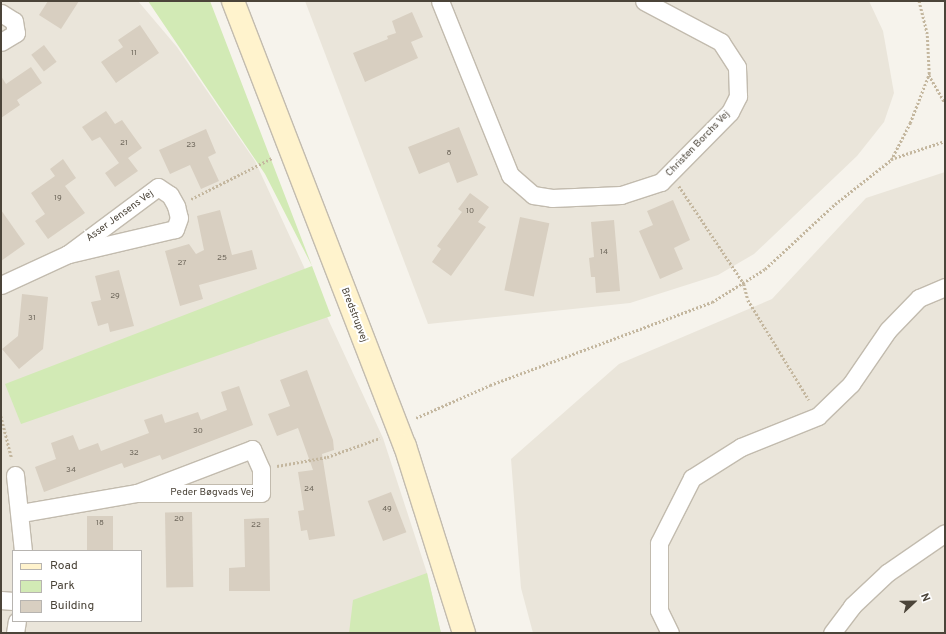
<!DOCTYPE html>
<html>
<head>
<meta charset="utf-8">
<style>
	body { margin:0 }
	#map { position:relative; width:946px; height:634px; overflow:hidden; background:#f6f3ec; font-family:Overpass,sans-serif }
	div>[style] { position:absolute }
	.residential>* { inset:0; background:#eae5da }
	.green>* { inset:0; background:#d2eab5 }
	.building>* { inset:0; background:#d8cfc1; transform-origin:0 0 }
	.path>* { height:2.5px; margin-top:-1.25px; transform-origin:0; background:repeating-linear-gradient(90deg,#c4b79f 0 2px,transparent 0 4px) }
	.roads { filter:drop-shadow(1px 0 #c2bbae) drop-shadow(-1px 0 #c2bbae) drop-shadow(0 1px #c2bbae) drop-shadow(0 -1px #c2bbae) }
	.street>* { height:17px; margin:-8.5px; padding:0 8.5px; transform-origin:8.5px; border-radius:8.5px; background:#fff }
	.secondary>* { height:22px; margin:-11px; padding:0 11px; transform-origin:11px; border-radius:11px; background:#fff3cd }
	span { translate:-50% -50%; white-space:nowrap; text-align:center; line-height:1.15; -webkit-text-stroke:4px #fff; paint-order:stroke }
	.number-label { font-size:8px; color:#6e675b }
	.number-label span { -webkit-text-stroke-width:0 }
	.street-label { font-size:10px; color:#4b4439 }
	.frame { position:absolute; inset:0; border:2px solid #4b4439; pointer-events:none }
	.legend { position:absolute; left:12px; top:550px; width:130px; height:72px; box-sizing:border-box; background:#fff; border:1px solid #b7b4b0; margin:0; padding:5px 7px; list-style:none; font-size:12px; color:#4b4439 }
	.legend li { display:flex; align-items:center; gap:8px; height:20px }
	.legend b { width:20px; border:1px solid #b7b4b0 }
	.north { position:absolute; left:894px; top:582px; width:40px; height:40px; -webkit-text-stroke:3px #fff; paint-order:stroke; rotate:68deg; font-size:11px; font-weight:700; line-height:16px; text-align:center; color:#4b4439 }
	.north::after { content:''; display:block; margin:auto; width:14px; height:18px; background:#4b4439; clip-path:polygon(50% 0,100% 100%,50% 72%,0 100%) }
</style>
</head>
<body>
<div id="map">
	<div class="residential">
		<i style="clip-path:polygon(evenodd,1px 1px,138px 1px,177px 47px,255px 161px,383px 438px,427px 573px,441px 633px,1px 633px,1px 1px,13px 551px,141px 551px,141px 621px,13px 621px,13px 551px)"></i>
		<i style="clip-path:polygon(305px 1px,869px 1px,883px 31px,894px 93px,884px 122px,857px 156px,754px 254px,718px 275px,630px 303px,428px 324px)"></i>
		<i style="clip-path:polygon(945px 172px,945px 633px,533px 633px,521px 588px,511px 459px,619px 364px,772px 299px,866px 198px)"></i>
	</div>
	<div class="green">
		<i style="clip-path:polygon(148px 1px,210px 1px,312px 266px,331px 316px,21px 424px,5px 384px,312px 266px,265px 174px)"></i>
		<i style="clip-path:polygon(427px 573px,441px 633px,349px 633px,353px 600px)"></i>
	</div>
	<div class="building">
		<i style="clip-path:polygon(48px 1px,79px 1px,61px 29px,39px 15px)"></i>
		<i style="clip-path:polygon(412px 12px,423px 37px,411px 42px,418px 58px,365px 82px,353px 53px,388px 39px,387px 36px,396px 33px,392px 21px)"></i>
		<i style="clip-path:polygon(140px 25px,159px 53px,116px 83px,101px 62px,123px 47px,118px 40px)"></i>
		<i style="left:44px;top:45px;width:21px;height:16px;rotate:53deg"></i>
		<i style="clip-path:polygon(31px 67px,42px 83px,17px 100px,20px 105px,1px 118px,1px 76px,6px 84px)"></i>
		<i style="clip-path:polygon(106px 111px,115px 124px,122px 120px,142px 148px,128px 158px,138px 171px,115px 187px,105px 173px,119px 163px,100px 137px,92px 141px,82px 127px)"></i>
		<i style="clip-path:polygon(459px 127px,478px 175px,457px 183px,449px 162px,419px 174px,408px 147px)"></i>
		<i style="clip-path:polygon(206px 129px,216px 153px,208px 157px,219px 181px,201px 189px,190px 165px,170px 174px,159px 150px)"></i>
		<i style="clip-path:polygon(63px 159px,76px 178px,65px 186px,85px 213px,48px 239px,35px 221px,45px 214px,31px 193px,55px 176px,50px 169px)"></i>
		<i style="clip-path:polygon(470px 193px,489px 207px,478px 222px,486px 227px,451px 276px,432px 262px,441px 249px,437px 246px,462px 212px,458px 209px)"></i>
		<i style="clip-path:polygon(673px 200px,690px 240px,674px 248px,683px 269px,660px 279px,639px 231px,653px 225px,647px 211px)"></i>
		<i style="clip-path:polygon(1px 210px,25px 244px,1px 261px)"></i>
		<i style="clip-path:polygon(220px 210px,232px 255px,252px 250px,257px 269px,199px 285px,203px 299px,180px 306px,165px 251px,189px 244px,196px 254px,204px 250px,197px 216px)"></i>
		<i style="left:520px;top:217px;width:30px;height:75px;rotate:12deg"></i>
		<i style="clip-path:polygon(614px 220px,620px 291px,596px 293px,595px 277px,591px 277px,589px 258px,594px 257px,591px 222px)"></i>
		<i style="clip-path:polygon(119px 270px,134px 326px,110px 332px,108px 323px,98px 326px,91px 302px,101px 300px,95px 276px)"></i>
		<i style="clip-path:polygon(22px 294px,48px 297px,43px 349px,19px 369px,2px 349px,18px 336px)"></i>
		<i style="clip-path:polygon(307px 370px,333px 440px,334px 450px,322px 454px,335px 536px,309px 540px,307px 530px,301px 531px,298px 511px,304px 510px,298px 472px,313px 470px,298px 428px,277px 436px,268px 414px,290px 406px,280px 380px)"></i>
		<i style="clip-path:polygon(239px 386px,253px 425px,162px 460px,160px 455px,124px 468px,122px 463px,44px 492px,35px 467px,56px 459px,51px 443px,73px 435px,79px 450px,98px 443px,101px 451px,149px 433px,144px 420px,162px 414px,165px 423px,198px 412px,201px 420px,227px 410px,221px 392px)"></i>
		<i style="left:391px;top:492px;width:43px;height:25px;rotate:69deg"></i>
		<i style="left:192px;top:512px;width:75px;height:27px;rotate:89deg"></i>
		<i style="left:87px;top:516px;width:26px;height:35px"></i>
		<i style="clip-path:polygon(269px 518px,270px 591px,229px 591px,229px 568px,245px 567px,244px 519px)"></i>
	</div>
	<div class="path">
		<i style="left:929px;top:75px;width:32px;rotate:60deg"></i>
		<i style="left:891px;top:159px;width:57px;rotate:-18.4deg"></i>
		<i style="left:679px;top:186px;width:118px;rotate:56.4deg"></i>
		<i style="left:744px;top:284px;width:16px;rotate:76deg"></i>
		<i style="left:748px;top:300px;width:117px;rotate:58.6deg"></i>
		<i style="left:191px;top:199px;width:91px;rotate:-26.8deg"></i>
		<i style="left:1px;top:416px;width:44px;rotate:75.7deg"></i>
		<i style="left:416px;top:418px;width:81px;rotate:-24deg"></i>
		<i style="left:490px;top:385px;width:237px;rotate:-20.5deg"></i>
		<i style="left:712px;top:302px;width:62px;rotate:-31.9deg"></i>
		<i style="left:765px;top:269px;width:96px;rotate:-42.9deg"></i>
		<i style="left:835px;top:204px;width:71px;rotate:-38.2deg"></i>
		<i style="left:891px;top:160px;width:42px;rotate:-62.8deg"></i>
		<i style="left:910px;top:123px;width:53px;rotate:-68.8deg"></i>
		<i style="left:929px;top:74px;width:40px;rotate:-92.9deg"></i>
		<i style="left:927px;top:34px;width:34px;rotate:-104deg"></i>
		<i style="left:277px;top:466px;width:51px;rotate:-10.2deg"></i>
		<i style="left:327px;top:457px;width:56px;rotate:-19.7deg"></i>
	</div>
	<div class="roads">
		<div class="street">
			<i style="left:440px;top:1px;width:188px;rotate:68.1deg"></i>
			<i style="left:510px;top:175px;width:30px;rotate:41deg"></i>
			<i style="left:533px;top:195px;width:19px;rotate:9deg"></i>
			<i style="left:552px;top:198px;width:69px;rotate:-2.5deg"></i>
			<i style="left:621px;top:195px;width:42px;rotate:-18deg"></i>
			<i style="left:661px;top:182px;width:98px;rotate:-45.4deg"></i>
			<i style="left:730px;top:112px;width:18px;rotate:-63deg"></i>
			<i style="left:738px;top:96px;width:29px;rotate:-92deg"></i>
			<i style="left:737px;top:67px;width:30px;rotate:-123deg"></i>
			<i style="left:721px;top:42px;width:87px;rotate:-152deg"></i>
			<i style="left:1px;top:13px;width:15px;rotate:32deg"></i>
			<i style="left:14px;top:21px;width:12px;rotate:81deg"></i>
			<i style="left:16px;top:33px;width:17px;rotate:149deg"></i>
			<i style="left:1px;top:285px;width:74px;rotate:-24.8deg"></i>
			<i style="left:68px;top:254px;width:112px;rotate:-36.7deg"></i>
			<i style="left:158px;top:187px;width:14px;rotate:34deg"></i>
			<i style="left:170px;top:195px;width:13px;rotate:61deg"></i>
			<i style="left:176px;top:206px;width:12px;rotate:76deg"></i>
			<i style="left:179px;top:218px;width:12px;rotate:110deg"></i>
			<i style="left:175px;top:229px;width:110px;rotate:166.8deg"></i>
			<i style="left:15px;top:475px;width:76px;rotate:84deg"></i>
			<i style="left:21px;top:513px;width:118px;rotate:-9.8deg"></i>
			<i style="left:137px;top:493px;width:123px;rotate:-20.9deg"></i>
			<i style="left:252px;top:449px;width:22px;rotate:66deg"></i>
			<i style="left:261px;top:469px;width:24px;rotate:90deg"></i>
			<i style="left:261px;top:493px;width:124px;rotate:180deg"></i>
			<i style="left:1px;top:600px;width:12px;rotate:5deg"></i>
			<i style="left:15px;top:633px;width:12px;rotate:-81deg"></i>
			<i style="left:670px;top:633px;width:25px;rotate:-116deg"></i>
			<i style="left:659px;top:610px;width:67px;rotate:-90deg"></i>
			<i style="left:659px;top:543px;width:73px;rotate:-63.1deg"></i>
			<i style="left:692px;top:478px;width:58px;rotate:-32.3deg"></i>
			<i style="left:741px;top:447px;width:83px;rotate:-21.9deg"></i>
			<i style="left:818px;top:416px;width:46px;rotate:-44.1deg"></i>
			<i style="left:851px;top:384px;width:65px;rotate:-55.6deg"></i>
			<i style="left:888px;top:330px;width:45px;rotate:-45.9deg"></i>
			<i style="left:919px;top:298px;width:28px;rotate:-23deg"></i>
			<i style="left:832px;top:633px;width:34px;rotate:-53deg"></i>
			<i style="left:852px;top:606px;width:48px;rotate:-43.3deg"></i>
			<i style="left:887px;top:573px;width:70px;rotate:-34.6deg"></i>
		</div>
		<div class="secondary">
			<i style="left:233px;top:1px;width:477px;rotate:68.9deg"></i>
			<i style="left:405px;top:446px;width:196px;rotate:72.5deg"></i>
		</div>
	</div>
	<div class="number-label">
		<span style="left:134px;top:54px">11</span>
		<span style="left:124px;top:144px">21</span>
		<span style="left:191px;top:146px">23</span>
		<span style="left:449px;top:154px">8</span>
		<span style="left:58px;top:199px">19</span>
		<span style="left:470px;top:212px">10</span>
		<span style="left:604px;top:253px">14</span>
		<span style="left:222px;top:259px">25</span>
		<span style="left:182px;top:264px">27</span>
		<span style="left:115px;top:297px">29</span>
		<span style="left:32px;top:319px">31</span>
		<span style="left:198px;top:432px">30</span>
		<span style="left:134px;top:454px">32</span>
		<span style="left:71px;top:471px">34</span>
		<span style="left:309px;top:490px">24</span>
		<span style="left:387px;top:510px">49</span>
		<span style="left:179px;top:520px">20</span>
		<span style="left:100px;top:524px">18</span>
		<span style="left:256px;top:526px">22</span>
	</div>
	<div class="street-label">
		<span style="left:698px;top:144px;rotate:-46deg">Christen Borchs Vej</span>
		<span style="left:120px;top:216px;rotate:-36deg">Asser Jensens Vej</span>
		<span style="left:354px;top:315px;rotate:69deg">Bredstrupvej</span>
		<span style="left:212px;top:493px">Peder Bøgvads Vej</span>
	</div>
	<div class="frame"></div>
	<ul class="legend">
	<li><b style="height:5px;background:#fff3cd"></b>Road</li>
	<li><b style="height:11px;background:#d2eab5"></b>Park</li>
	<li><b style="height:11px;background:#d8cfc1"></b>Building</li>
	</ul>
	<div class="north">N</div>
</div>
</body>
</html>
